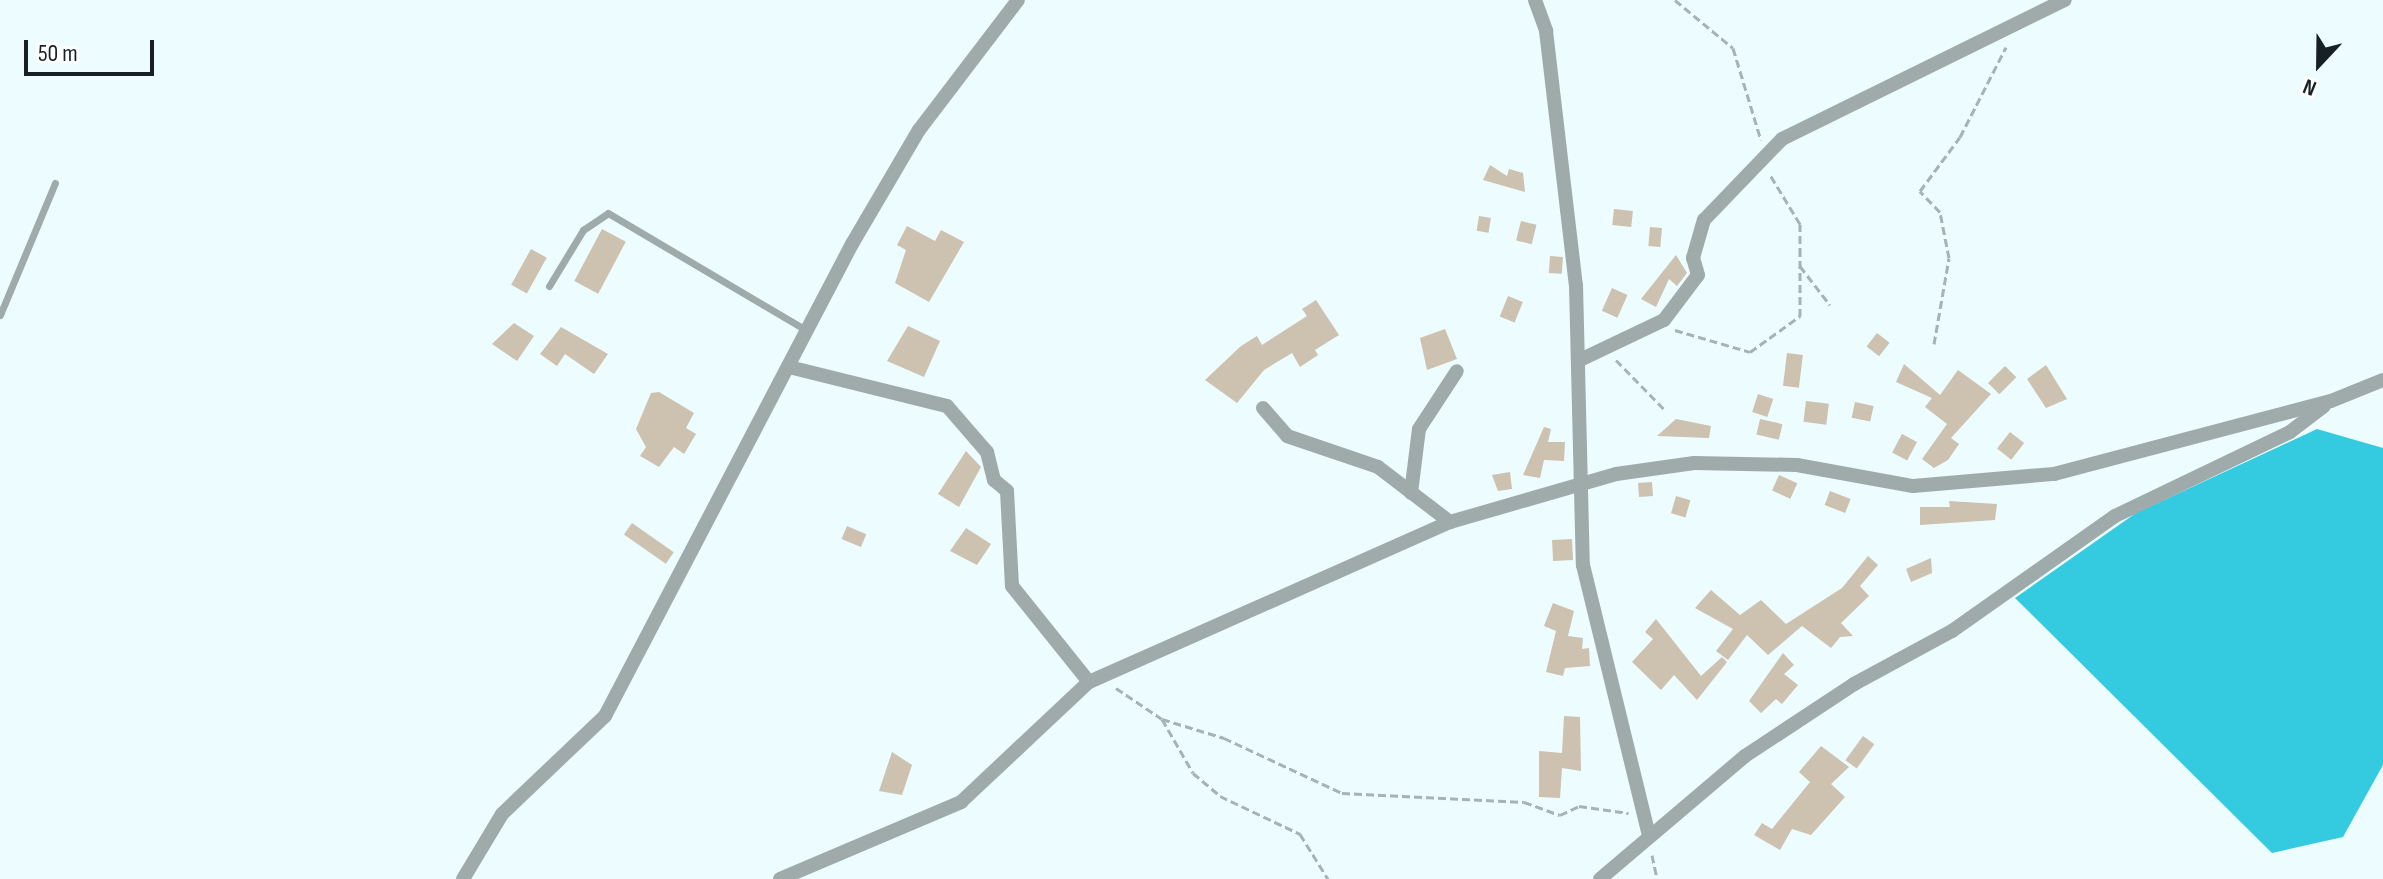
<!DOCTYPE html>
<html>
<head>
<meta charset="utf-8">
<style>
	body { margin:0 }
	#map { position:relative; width:2383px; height:879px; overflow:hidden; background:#edfcfe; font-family:"Sofia Sans Condensed",sans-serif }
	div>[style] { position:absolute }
	.forest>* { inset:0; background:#34cbe0 }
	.building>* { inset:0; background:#cdc1b0; transform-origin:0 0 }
	.path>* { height:3px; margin-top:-1.5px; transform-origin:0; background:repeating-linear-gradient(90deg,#a6b3b5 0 8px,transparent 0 12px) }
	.lane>* { height:7px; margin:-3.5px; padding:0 3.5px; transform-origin:3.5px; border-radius:3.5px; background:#9faaab }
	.street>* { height:14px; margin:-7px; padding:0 7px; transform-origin:7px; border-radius:7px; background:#9faaab }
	span { translate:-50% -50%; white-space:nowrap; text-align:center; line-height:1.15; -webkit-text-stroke:6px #fff; paint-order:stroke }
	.north { position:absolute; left:2279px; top:24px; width:80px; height:80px; -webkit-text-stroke:6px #fff; paint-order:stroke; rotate:202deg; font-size:22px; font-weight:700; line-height:32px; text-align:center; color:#172022 }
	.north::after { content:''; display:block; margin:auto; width:28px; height:36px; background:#172022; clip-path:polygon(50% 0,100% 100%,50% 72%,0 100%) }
	.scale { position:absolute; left:24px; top:40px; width:130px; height:36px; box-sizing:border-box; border:4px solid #172022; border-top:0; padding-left:10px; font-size:24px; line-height:28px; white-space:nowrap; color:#172022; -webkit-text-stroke:6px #fff; paint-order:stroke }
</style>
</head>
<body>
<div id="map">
	<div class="forest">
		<i style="clip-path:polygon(2317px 429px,2383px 448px,2383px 765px,2343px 837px,2272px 853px,2015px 598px,2136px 513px)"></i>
	</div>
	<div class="building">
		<i style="clip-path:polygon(1490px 165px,1507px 176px,1509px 169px,1523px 173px,1525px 192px,1483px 180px)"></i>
		<i style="left:1614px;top:209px;width:19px;height:16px;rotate:6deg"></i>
		<i style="left:1479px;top:216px;width:12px;height:15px;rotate:9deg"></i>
		<i style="left:1521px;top:221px;width:16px;height:20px;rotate:14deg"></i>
		<i style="clip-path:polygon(907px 226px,935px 241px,941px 230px,964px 242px,929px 302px,895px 283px,906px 250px,897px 245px)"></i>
		<i style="left:1650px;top:227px;width:12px;height:19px;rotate:5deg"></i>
		<i style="left:602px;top:229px;width:27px;height:59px;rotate:28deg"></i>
		<i style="left:531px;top:249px;width:18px;height:41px;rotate:29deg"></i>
		<i style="clip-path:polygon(1676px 255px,1687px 273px,1677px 286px,1669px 279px,1656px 307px,1641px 299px)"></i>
		<i style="left:1550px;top:256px;width:13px;height:17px;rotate:4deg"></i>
		<i style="left:1612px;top:288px;width:17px;height:25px;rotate:24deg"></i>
		<i style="left:1508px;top:296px;width:16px;height:22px;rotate:22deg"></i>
		<i style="clip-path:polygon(1316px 300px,1339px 335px,1315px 350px,1318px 355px,1300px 367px,1292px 353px,1264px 370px,1237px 403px,1205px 380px,1241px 346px,1257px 336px,1262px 345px,1307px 316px,1302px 309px)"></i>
		<i style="clip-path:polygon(514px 323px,534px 336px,517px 361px,492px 344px)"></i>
		<i style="clip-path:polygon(908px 326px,940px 341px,924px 377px,887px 361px)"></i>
		<i style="clip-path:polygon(561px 327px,608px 354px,594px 374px,565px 354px,557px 366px,540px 354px)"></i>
		<i style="clip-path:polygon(1445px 329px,1457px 359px,1427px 370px,1420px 338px)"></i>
		<i style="left:1877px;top:333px;width:16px;height:17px;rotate:38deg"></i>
		<i style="left:1787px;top:353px;width:16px;height:33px;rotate:7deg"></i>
		<i style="clip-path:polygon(1904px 364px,1940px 395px,1958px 370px,1991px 394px,1951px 438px,1959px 444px,1948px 460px,1934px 468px,1922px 459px,1947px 424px,1925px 407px,1932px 398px,1896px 382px)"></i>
		<i style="clip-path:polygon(2046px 365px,2067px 399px,2046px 408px,2027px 379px)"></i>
		<i style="left:2005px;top:366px;width:16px;height:24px;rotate:45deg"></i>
		<i style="clip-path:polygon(659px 392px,694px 413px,686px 428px,696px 434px,684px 454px,674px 447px,659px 467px,640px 456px,646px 447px,636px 429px,651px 393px)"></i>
		<i style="left:1758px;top:394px;width:16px;height:19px;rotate:18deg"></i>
		<i style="left:1806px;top:401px;width:23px;height:21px;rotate:7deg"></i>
		<i style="left:1855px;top:402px;width:19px;height:16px;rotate:12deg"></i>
		<i style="clip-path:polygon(1676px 419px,1711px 426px,1709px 438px,1657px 436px)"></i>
		<i style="left:1760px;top:419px;width:23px;height:16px;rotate:13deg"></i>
		<i style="clip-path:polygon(1544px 427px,1551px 429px,1548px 442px,1565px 442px,1564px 461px,1544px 460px,1540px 478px,1523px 475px)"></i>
		<i style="left:2010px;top:432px;width:18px;height:21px;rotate:38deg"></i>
		<i style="left:1902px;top:434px;width:17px;height:21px;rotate:28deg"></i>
		<i style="clip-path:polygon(966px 451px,981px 467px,959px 507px,938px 494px)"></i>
		<i style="clip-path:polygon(1510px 472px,1512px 489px,1498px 491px,1492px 475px)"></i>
		<i style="left:1779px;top:475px;width:20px;height:17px;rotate:24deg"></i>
		<i style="left:1652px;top:482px;width:14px;height:14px;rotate:86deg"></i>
		<i style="left:1830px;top:491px;width:22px;height:15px;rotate:21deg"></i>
		<i style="left:1676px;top:496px;width:15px;height:18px;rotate:16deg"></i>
		<i style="clip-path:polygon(1949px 501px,1997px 504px,1995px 520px,1920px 525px,1920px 507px,1950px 507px)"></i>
		<i style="left:632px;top:523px;width:51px;height:14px;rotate:35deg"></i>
		<i style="left:847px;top:526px;width:21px;height:14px;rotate:23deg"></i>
		<i style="clip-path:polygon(966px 528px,991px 544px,977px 565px,950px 551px)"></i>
		<i style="left:1572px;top:539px;width:21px;height:20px;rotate:87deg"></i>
		<i style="clip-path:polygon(1868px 556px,1878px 565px,1860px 586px,1869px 596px,1841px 623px,1853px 636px,1840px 637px,1831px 648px,1802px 626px,1768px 655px,1747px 635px,1728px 660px,1716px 651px,1733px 629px,1695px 608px,1711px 590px,1740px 615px,1761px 600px,1786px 624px,1842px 588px)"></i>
		<i style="clip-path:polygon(1931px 558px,1932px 573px,1911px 582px,1906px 569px)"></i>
		<i style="clip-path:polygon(1553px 603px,1574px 611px,1568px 636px,1583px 638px,1582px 649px,1589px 648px,1590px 666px,1565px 668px,1563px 676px,1546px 672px,1556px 631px,1544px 626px)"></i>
		<i style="clip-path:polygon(1656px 619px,1701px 676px,1722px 657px,1727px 662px,1697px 700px,1674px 675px,1661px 690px,1632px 662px,1653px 639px,1645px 632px)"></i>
		<i style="clip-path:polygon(1783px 653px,1794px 665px,1784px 674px,1798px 685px,1782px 704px,1776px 699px,1761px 713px,1749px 701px)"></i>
		<i style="clip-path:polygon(1564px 716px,1580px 717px,1581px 771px,1562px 768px,1560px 798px,1539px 797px,1539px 751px,1562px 753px)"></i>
		<i style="left:1863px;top:736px;width:14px;height:30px;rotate:36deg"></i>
		<i style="clip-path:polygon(1821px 746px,1849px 767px,1831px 784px,1845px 797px,1811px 835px,1792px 829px,1780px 850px,1754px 835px,1762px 823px,1772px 829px,1810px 782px,1799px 772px)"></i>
		<i style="clip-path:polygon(892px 752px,912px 765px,902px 795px,879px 791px)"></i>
	</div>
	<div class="path">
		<i style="left:1675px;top:0;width:75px;rotate:39.6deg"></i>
		<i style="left:1733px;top:48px;width:96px;rotate:73.1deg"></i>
		<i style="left:1800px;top:266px;width:49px;rotate:52.4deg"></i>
		<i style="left:1675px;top:330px;width:78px;rotate:16.3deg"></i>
		<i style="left:1750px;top:352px;width:62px;rotate:-35.8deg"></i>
		<i style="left:1800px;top:316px;width:92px;rotate:-90deg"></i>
		<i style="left:1800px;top:224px;width:60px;rotate:-121.3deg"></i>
		<i style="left:1934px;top:344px;width:87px;rotate:-80.1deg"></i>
		<i style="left:1949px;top:258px;width:47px;rotate:-101.1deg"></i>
		<i style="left:1940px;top:212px;width:29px;rotate:-134deg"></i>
		<i style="left:1920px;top:191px;width:67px;rotate:-53.5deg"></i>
		<i style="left:1960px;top:137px;width:101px;rotate:-62.9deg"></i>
		<i style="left:1616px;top:360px;width:70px;rotate:45.6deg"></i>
		<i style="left:1116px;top:688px;width:55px;rotate:34deg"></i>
		<i style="left:1162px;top:719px;width:65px;rotate:17deg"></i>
		<i style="left:1224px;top:738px;width:130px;rotate:25deg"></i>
		<i style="left:1342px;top:793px;width:182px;rotate:2.8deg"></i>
		<i style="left:1524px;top:802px;width:38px;rotate:20deg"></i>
		<i style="left:1560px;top:815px;width:21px;rotate:-25deg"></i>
		<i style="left:1579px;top:806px;width:50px;rotate:8deg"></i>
		<i style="left:1162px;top:719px;width:62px;rotate:60.1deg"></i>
		<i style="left:1193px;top:773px;width:35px;rotate:40deg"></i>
		<i style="left:1220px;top:796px;width:89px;rotate:25.4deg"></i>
		<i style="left:1300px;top:834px;width:53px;rotate:58.1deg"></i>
		<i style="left:1652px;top:855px;width:25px;rotate:78deg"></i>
	</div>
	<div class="lane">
		<i style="left:549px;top:286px;width:66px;rotate:-58.7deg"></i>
		<i style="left:583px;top:230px;width:30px;rotate:-34deg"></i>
		<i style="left:608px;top:213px;width:230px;rotate:30.6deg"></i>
		<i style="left:0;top:315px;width:143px;rotate:-67.4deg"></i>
	</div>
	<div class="street">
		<i style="left:1535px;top:0;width:33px;rotate:70deg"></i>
		<i style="left:1546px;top:31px;width:256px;rotate:83.3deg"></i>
		<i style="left:1576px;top:285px;width:280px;rotate:88.6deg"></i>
		<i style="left:1583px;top:565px;width:275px;rotate:76.3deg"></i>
		<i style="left:1580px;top:360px;width:93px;rotate:-25.5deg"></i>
		<i style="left:1664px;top:320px;width:56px;rotate:-52.9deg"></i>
		<i style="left:1698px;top:275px;width:18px;rotate:-106deg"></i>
		<i style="left:1693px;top:258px;width:40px;rotate:-74deg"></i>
		<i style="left:1704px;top:220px;width:112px;rotate:-46.1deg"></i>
		<i style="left:1782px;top:139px;width:315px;rotate:-26.2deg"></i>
		<i style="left:789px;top:367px;width:163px;rotate:13.9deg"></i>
		<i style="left:947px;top:406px;width:61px;rotate:49deg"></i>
		<i style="left:987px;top:452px;width:29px;rotate:76deg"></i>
		<i style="left:994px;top:480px;width:17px;rotate:40deg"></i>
		<i style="left:1007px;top:491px;width:95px;rotate:87deg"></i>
		<i style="left:1012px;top:586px;width:123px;rotate:51.3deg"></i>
		<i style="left:1263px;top:408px;width:37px;rotate:49deg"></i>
		<i style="left:1287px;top:436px;width:96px;rotate:18.8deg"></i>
		<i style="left:1378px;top:467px;width:91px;rotate:37.4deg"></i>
		<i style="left:1411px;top:493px;width:64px;rotate:-82.9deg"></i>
		<i style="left:1419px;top:429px;width:69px;rotate:-56.8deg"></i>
		<i style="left:463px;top:879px;width:76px;rotate:-59deg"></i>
		<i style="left:502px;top:814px;width:142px;rotate:-43.6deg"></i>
		<i style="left:605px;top:716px;width:533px;rotate:-62.38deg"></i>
		<i style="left:852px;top:244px;width:132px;rotate:-59.6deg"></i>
		<i style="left:919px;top:130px;width:163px;rotate:-52.7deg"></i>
		<i style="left:780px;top:879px;width:197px;rotate:-23deg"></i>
		<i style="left:961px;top:802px;width:175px;rotate:-43.2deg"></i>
		<i style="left:1089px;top:682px;width:395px;rotate:-23.9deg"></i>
		<i style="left:1450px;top:522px;width:173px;rotate:-16.1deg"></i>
		<i style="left:1616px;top:474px;width:79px;rotate:-8deg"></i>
		<i style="left:1694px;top:463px;width:103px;rotate:1.1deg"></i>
		<i style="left:1797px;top:465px;width:118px;rotate:10.3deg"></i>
		<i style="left:1913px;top:486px;width:142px;rotate:-4.9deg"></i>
		<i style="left:2054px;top:474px;width:286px;rotate:-14.8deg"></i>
		<i style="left:2331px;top:401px;width:56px;rotate:-22deg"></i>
		<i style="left:1600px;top:879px;width:190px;rotate:-40.3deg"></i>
		<i style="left:1745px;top:756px;width:131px;rotate:-33.4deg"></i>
		<i style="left:1854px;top:684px;width:111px;rotate:-28.4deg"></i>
		<i style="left:1952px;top:631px;width:199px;rotate:-35.2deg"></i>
		<i style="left:2115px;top:516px;width:194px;rotate:-25.6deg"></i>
		<i style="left:2290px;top:432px;width:43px;rotate:-37.4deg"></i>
	</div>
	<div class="north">N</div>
	<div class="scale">50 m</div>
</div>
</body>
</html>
